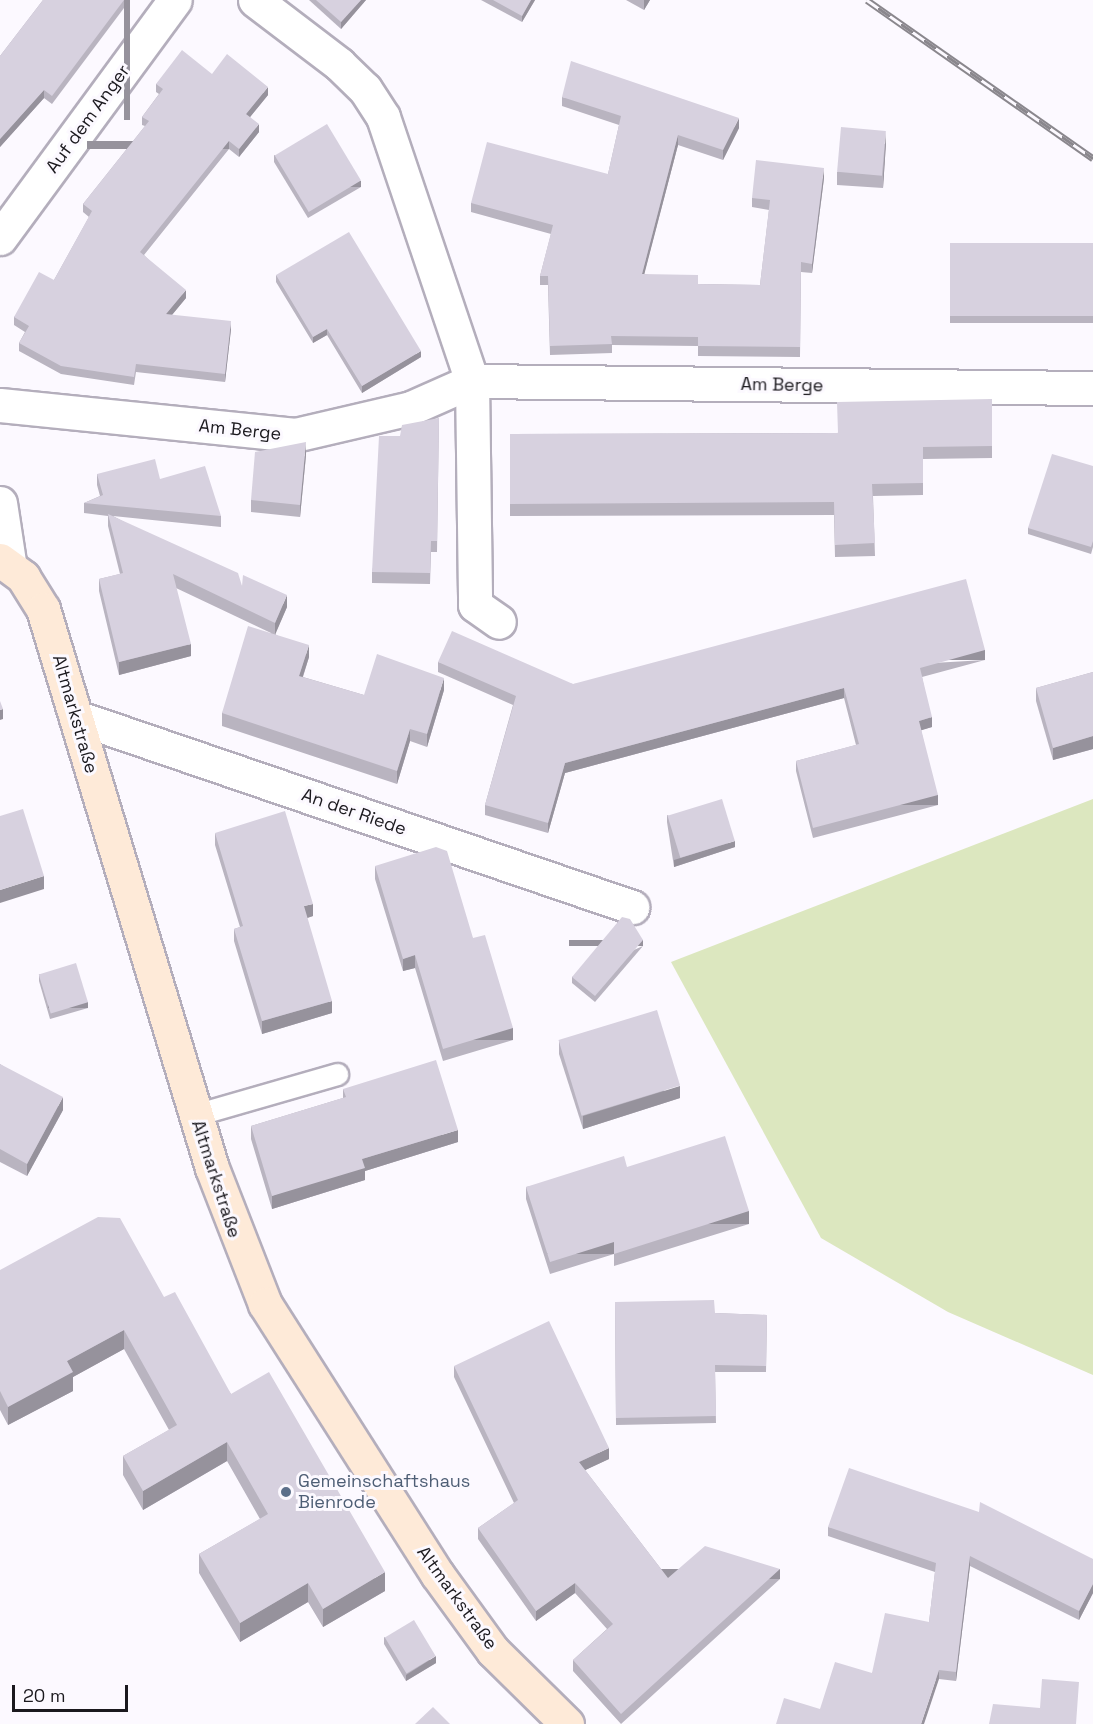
<!DOCTYPE html>
<html>
<head>
<meta charset="utf-8">
<style>
	body { margin:0 }
	#map { position:relative; width:1093px; height:1724px; overflow:hidden; background:#fcf9ff; font-family:"Space Grotesk",sans-serif }
	div>[style] { position:absolute }
	.green>* { inset:0; background:#dce7bf }
	.roads { filter:drop-shadow(2px 0 #b4aebc) drop-shadow(-2px 0 #b4aebc) drop-shadow(0 2px #b4aebc) drop-shadow(0 -2px #b4aebc) }
	.lane>* { height:21px; margin:-10.5px; padding:0 10.5px; transform-origin:10.5px; border-radius:10.5px; background:#fff }
	.street>* { height:33px; margin:-16.5px; padding:0 16.5px; transform-origin:16.5px; border-radius:16.5px; background:#fff }
	.secondary>* { height:33px; margin:-16.5px; padding:0 16.5px; transform-origin:16.5px; border-radius:16.5px; background:#feead8 }
	.rail>* { height:7px; margin-top:-3.5px; transform-origin:0; background:repeating-linear-gradient(90deg,#fcf9ff 0 14px,#8a878d 0 28px); box-sizing:border-box; border-block:2px solid #8a878d }
	.wall>* { inset:0; background:#b9b4c0; transform-origin:0 0 }
	.shaded-wall>* { inset:0; background:#96929c; transform-origin:0 0 }
	.building>* { inset:0; background:#d7d1df; transform-origin:0 0 }
	.dots>* { width:16px; height:16px; translate:-50% -50%; box-sizing:border-box; border:3px solid #fcf9ff; border-radius:50% }
	span { translate:-50% -50%; white-space:nowrap; text-align:center; line-height:1.15; -webkit-text-stroke:6px #fcf9ff; paint-order:stroke }
	.street-label { font-size:18px; color:#1b191e }
	.service-label { font-size:18px; color:#4e5e75 }
	.left { translate:0 -50%; text-align:left }
	.scale { position:absolute; left:12px; top:1685px; width:116px; height:27px; box-sizing:border-box; border:3px solid #1b191e; border-top:0; padding-left:8px; font-size:18px; line-height:21px; white-space:nowrap; color:#1b191e; -webkit-text-stroke:4px #fcf9ff; paint-order:stroke }
</style>
</head>
<body>
<div id="map">
	<div class="green">
		<i style="clip-path:polygon(1093px 799px,1093px 1375px,948px 1312px,821px 1238px,671px 962px)"></i>
	</div>
	<div class="roads">
		<div class="lane">
			<i style="left:195px;top:1115px;width:148px;rotate:-16.1deg"></i>
		</div>
		<div class="street">
			<i style="left:255px;top:0;width:106px;rotate:37.3deg"></i>
			<i style="left:339px;top:64px;width:36px;rotate:44deg"></i>
			<i style="left:365px;top:89px;width:33px;rotate:57deg"></i>
			<i style="left:383px;top:117px;width:279px;rotate:71.4deg"></i>
			<i style="left:472px;top:381px;width:224px;rotate:89.2deg"></i>
			<i style="left:475px;top:605px;width:29px;rotate:35deg"></i>
			<i style="left:0;top:238px;width:295px;rotate:-53.7deg"></i>
			<i style="left:0;top:405px;width:297px;rotate:5.8deg"></i>
			<i style="left:295px;top:435px;width:119px;rotate:-13.1deg"></i>
			<i style="left:411px;top:408px;width:67px;rotate:-23.9deg"></i>
			<i style="left:472px;top:381px;width:621px;rotate:0.65deg"></i>
			<i style="left:0;top:503px;width:60px;rotate:81.3deg"></i>
			<i style="left:76px;top:717px;width:588px;rotate:18.87deg"></i>
		</div>
		<div class="secondary">
			<i style="left:0;top:560px;width:29px;rotate:36deg"></i>
			<i style="left:23px;top:577px;width:38px;rotate:58deg"></i>
			<i style="left:43px;top:609px;width:584px;rotate:73.18deg"></i>
			<i style="left:212px;top:1168px;width:146px;rotate:68.7deg"></i>
			<i style="left:265px;top:1304px;width:320px;rotate:57.5deg"></i>
			<i style="left:437px;top:1574px;width:95px;rotate:54deg"></i>
			<i style="left:493px;top:1651px;width:104px;rotate:44.6deg"></i>
		</div>
	</div>
	<div class="rail">
		<i style="left:867px;top:0;width:276px;rotate:35deg"></i>
	</div>
	<div class="wall">
		<i style="clip-path:polygon(43px 0,130px 0,52px 104px,44px 98px,0 147px,0 56px)"></i>
		<i style="clip-path:polygon(309px 0,366px 0,341px 29px)"></i>
		<i style="clip-path:polygon(481px 0,535px 0,522px 22px)"></i>
		<i style="clip-path:polygon(626px 0,650px 0,644px 10px)"></i>
		<i style="clip-path:polygon(212px 74px,268px 95px,250px 117px,259px 132px,239px 157px,229px 149px,144px 255px,186px 298px,172px 315px,231px 329px,225px 382px,136px 372px,134px 385px,61px 374px,19px 351px,19px 343px,25px 332px,14px 325px,14px 317px,54px 280px,89px 217px,83px 212px,83px 204px,145px 126px,142px 125px,142px 117px,159px 94px,156px 92px,156px 84px)"></i>
		<i style="clip-path:polygon(562px 97px,739px 128px,723px 160px,678px 145px,644px 274px,698px 284px,760px 285px,769px 210px,752px 207px,752px 198px,824px 178px,812px 273px,801px 272px,800px 357px,698px 356px,698px 346px,612px 345px,612px 353px,550px 355px,548px 285px,540px 285px,540px 276px,551px 234px,471px 212px,471px 203px,608px 174px,619px 125px,562px 106px)"></i>
		<i style="clip-path:polygon(886px 143px,883px 188px,837px 185px,837px 172px)"></i>
		<i style="clip-path:polygon(274px 155px,361px 187px,308px 218px,274px 162px)"></i>
		<i style="left:950px;top:243px;width:143px;height:80px"></i>
		<i style="clip-path:polygon(276px 275px,421px 357px,362px 393px,327px 335px,313px 343px,276px 282px)"></i>
		<i style="clip-path:polygon(992px 399px,992px 458px,923px 459px,923px 495px,873px 496px,875px 556px,835px 557px,834px 515px,510px 516px,510px 434px,837px 433px)"></i>
		<i style="clip-path:polygon(439px 418px,437px 552px,431px 552px,430px 584px,372px 583px,372px 572px,400px 436px)"></i>
		<i style="clip-path:polygon(306px 455px,300px 517px,251px 512px,251px 500px)"></i>
		<i style="clip-path:polygon(1093px 466px,1093px 547px,1091px 554px,1028px 534px,1028px 528px)"></i>
		<i style="clip-path:polygon(97px 474px,160px 479px,221px 516px,221px 527px,113px 516px,242px 586px,287px 607px,275px 634px,309px 657px,303px 677px,364px 695px,444px 690px,427px 747px,410px 741px,397px 784px,222px 726px,222px 713px,271px 633px,176px 588px,191px 656px,119px 675px,99px 591px,99px 579px,120px 574px,108px 526px,108px 516px,84px 513px,84px 503px,100px 496px,97px 485px)"></i>
		<i style="clip-path:polygon(985px 660px,922px 677px,932px 727px,921px 730px,938px 805px,813px 838px,796px 771px,796px 761px,856px 745px,844px 698px,565px 773px,548px 833px,485px 815px,485px 805px,513px 705px,438px 672px,438px 662px,573px 684px)"></i>
		<i style="clip-path:polygon(1093px 672px,1093px 749px,1053px 760px,1036px 701px,1036px 688px)"></i>
		<i style="clip-path:polygon(667px 815px,735px 847px,674px 867px,667px 822px)"></i>
		<i style="clip-path:polygon(215px 833px,313px 916px,307px 918px,332px 1013px,262px 1034px,234px 941px,234px 929px,240px 927px,215px 845px)"></i>
		<i style="clip-path:polygon(375px 866px,473px 938px,513px 1040px,443px 1061px,415px 968px,403px 971px,375px 879px)"></i>
		<i style="clip-path:polygon(643px 946px,595px 1002px,572px 983px,572px 977px)"></i>
		<i style="clip-path:polygon(39px 974px,88px 1008px,50px 1019px,39px 981px)"></i>
		<i style="clip-path:polygon(559px 1041px,680px 1098px,583px 1129px,559px 1054px)"></i>
		<i style="clip-path:polygon(0 1064px,63px 1110px,27px 1176px,0 1162px)"></i>
		<i style="clip-path:polygon(343px 1089px,458px 1142px,365px 1171px,365px 1180px,272px 1209px,251px 1139px,251px 1126px,343px 1098px)"></i>
		<i style="clip-path:polygon(627px 1167px,749px 1224px,614px 1266px,614px 1254px,550px 1274px,526px 1199px,526px 1187px)"></i>
		<i style="clip-path:polygon(0 1270px,164px 1297px,231px 1394px,385px 1591px,323px 1627px,308px 1602px,240px 1642px,199px 1573px,199px 1554px,260px 1519px,227px 1461px,143px 1510px,123px 1475px,123px 1456px,169px 1430px,124px 1349px,73px 1377px,73px 1391px,8px 1425px,0 1410px)"></i>
		<i style="clip-path:polygon(615px 1302px,715px 1313px,767px 1315px,766px 1372px,715px 1372px,716px 1423px,616px 1425px)"></i>
		<i style="clip-path:polygon(454px 1366px,609px 1459px,585px 1470px,668px 1578px,780px 1579px,621px 1724px,573px 1671px,573px 1660px,607px 1629px,575px 1593px,536px 1621px,478px 1539px,478px 1528px,514px 1503px,454px 1377px)"></i>
		<i style="clip-path:polygon(828px 1527px,1093px 1559px,1093px 1593px,1079px 1620px,970px 1566px,956px 1681px,939px 1679px,820px 1709px,872px 1673px,929px 1622px,935px 1572px,828px 1536px)"></i>
		<i style="clip-path:polygon(384px 1637px,436px 1663px,406px 1681px,384px 1644px)"></i>
	</div>
	<div class="shaded-wall">
		<i style="left:124px;top:0;width:6px;height:120px"></i>
		<i style="clip-path:polygon(361px 0,366px 0,341px 29px,341px 22px)"></i>
		<i style="clip-path:polygon(531px 0,535px 0,522px 22px,522px 16px)"></i>
		<i style="clip-path:polygon(644px 0,650px 0,644px 10px)"></i>
		<i style="clip-path:polygon(268px 87px,268px 95px,246px 122px,246px 114px)"></i>
		<i style="clip-path:polygon(44px 90px,44px 98px,0 147px,0 139px)"></i>
		<i style="clip-path:polygon(739px 118px,739px 128px,723px 160px,723px 150px)"></i>
		<i style="clip-path:polygon(259px 124px,259px 132px,239px 157px,239px 149px)"></i>
		<i style="clip-path:polygon(886px 131px,886px 143px,883px 188px,883px 176px)"></i>
		<i style="clip-path:polygon(678px 135px,678px 145px,642px 283px,642px 274px)"></i>
		<i style="left:229px;top:141px;width:8px;height:142px;rotate:90deg"></i>
		<i style="clip-path:polygon(824px 168px,824px 178px,812px 273px,812px 264px)"></i>
		<i style="left:361px;top:181px;width:6px;height:61px;rotate:90deg"></i>
		<i style="clip-path:polygon(186px 290px,186px 298px,166px 322px,166px 314px)"></i>
		<i style="clip-path:polygon(231px 321px,231px 329px,225px 382px,225px 374px)"></i>
		<i style="clip-path:polygon(327px 329px,327px 335px,313px 343px,313px 337px)"></i>
		<i style="clip-path:polygon(421px 351px,421px 357px,362px 393px,362px 386px)"></i>
		<i style="clip-path:polygon(306px 442px,306px 455px,300px 517px,300px 505px)"></i>
		<i style="clip-path:polygon(287px 595px,287px 607px,275px 635px,275px 623px)"></i>
		<i style="clip-path:polygon(191px 644px,191px 656px,119px 675px,119px 662px)"></i>
		<i style="clip-path:polygon(309px 645px,309px 657px,299px 688px,299px 676px)"></i>
		<i style="left:985px;top:650px;width:10px;height:67px;rotate:90deg"></i>
		<i style="clip-path:polygon(444px 678px,444px 690px,427px 747px,427px 734px)"></i>
		<i style="clip-path:polygon(844px 688px,844px 698px,565px 773px,548px 833px,548px 823px,565px 763px)"></i>
		<i style="clip-path:polygon(3px 709px,3px 719px,0 720px,0 710px)"></i>
		<i style="clip-path:polygon(932px 717px,932px 727px,919px 731px,919px 721px)"></i>
		<i style="clip-path:polygon(410px 729px,410px 741px,397px 784px,397px 771px)"></i>
		<i style="clip-path:polygon(1093px 736px,1093px 749px,1053px 760px,1053px 748px)"></i>
		<i style="left:938px;top:795px;width:10px;height:129px;rotate:90deg"></i>
		<i style="clip-path:polygon(735px 841px,735px 847px,674px 867px,674px 860px)"></i>
		<i style="clip-path:polygon(44px 876px,44px 889px,0 903px,0 890px)"></i>
		<i style="clip-path:polygon(313px 904px,313px 916px,304px 919px,304px 906px)"></i>
		<i style="left:643px;top:940px;width:6px;height:74px;rotate:90deg"></i>
		<i style="clip-path:polygon(415px 955px,415px 968px,403px 971px,403px 959px)"></i>
		<i style="clip-path:polygon(332px 1001px,332px 1013px,262px 1034px,262px 1021px)"></i>
		<i style="left:88px;top:1002px;width:6px;height:40px;rotate:90deg"></i>
		<i style="left:513px;top:1028px;width:12px;height:73px;rotate:90deg"></i>
		<i style="clip-path:polygon(680px 1086px,680px 1098px,583px 1129px,583px 1116px)"></i>
		<i style="clip-path:polygon(63px 1097px,63px 1110px,27px 1176px,27px 1164px)"></i>
		<i style="clip-path:polygon(458px 1130px,458px 1142px,365px 1171px,365px 1180px,272px 1209px,272px 1196px,362px 1159px)"></i>
		<i style="left:749px;top:1211px;width:13px;height:142px;rotate:90deg"></i>
		<i style="left:614px;top:1242px;width:12px;height:67px;rotate:90deg"></i>
		<i style="clip-path:polygon(124px 1330px,124px 1349px,73px 1377px,73px 1391px,8px 1425px,8px 1407px,67px 1361px)"></i>
		<i style="clip-path:polygon(227px 1442px,227px 1461px,143px 1510px,143px 1491px)"></i>
		<i style="clip-path:polygon(609px 1448px,609px 1459px,579px 1473px,579px 1462px)"></i>
		<i style="clip-path:polygon(970px 1556px,970px 1566px,956px 1681px,956px 1672px)"></i>
		<i style="left:780px;top:1569px;width:10px;height:215px;rotate:90deg"></i>
		<i style="clip-path:polygon(385px 1572px,385px 1591px,323px 1627px,323px 1609px)"></i>
		<i style="clip-path:polygon(308px 1583px,308px 1602px,240px 1642px,240px 1623px)"></i>
		<i style="clip-path:polygon(575px 1583px,575px 1593px,536px 1621px,536px 1611px)"></i>
		<i style="clip-path:polygon(1093px 1584px,1093px 1593px,1079px 1620px,1079px 1611px)"></i>
		<i style="clip-path:polygon(436px 1656px,436px 1663px,406px 1681px,406px 1675px)"></i>
		<i style="clip-path:polygon(939px 1670px,939px 1679px,924px 1724px,921px 1724px)"></i>
	</div>
	<div class="building">
		<i style="clip-path:polygon(43px 0,124px 0,52px 96px,44px 90px,0 139px,0 56px)"></i>
		<i style="clip-path:polygon(316px 0,361px 0,341px 22px)"></i>
		<i style="clip-path:polygon(493px 0,531px 0,522px 16px)"></i>
		<i style="clip-path:polygon(182px 50px,212px 74px,227px 54px,268px 87px,246px 114px,259px 124px,239px 149px,229px 141px,140px 252px,186px 290px,166px 314px,231px 321px,225px 374px,136px 364px,134px 377px,61px 366px,19px 343px,29px 326px,14px 317px,39px 272px,54px 280px,92px 211px,83px 204px,149px 121px,142px 117px,163px 89px,156px 84px)"></i>
		<i style="clip-path:polygon(571px 61px,739px 118px,723px 150px,678px 135px,642px 274px,698px 275px,698px 284px,760px 285px,770px 200px,752px 198px,756px 160px,824px 168px,812px 264px,801px 262px,800px 347px,698px 346px,698px 337px,611px 336px,612px 344px,550px 346px,548px 276px,540px 276px,553px 225px,471px 203px,487px 142px,608px 174px,621px 116px,562px 97px)"></i>
		<i style="left:327px;top:124px;width:66px;height:61px;rotate:59deg"></i>
		<i style="left:841px;top:127px;width:45px;height:45px;rotate:5deg"></i>
		<i style="clip-path:polygon(349px 232px,421px 351px,362px 386px,327px 329px,313px 337px,276px 275px)"></i>
		<i style="left:950px;top:243px;width:143px;height:73px"></i>
		<i style="clip-path:polygon(992px 399px,992px 446px,923px 447px,923px 483px,872px 484px,875px 543px,835px 545px,834px 502px,510px 504px,510px 434px,838px 433px,837px 402px)"></i>
		<i style="clip-path:polygon(439px 418px,437px 541px,431px 541px,430px 573px,372px 572px,379px 436px,400px 436px,402px 425px)"></i>
		<i style="clip-path:polygon(306px 442px,300px 505px,251px 500px,255px 452px)"></i>
		<i style="clip-path:polygon(1052px 454px,1093px 466px,1093px 541px,1091px 547px,1028px 528px)"></i>
		<i style="clip-path:polygon(155px 459px,160px 479px,205px 466px,221px 516px,84px 503px,103px 495px,97px 474px)"></i>
		<i style="clip-path:polygon(108px 514px,238px 573px,242px 586px,243px 575px,287px 595px,275px 623px,173px 574px,191px 644px,119px 662px,99px 579px,123px 573px)"></i>
		<i style="clip-path:polygon(966px 579px,985px 650px,920px 668px,932px 717px,919px 721px,938px 795px,813px 828px,796px 761px,859px 744px,844px 688px,565px 763px,548px 823px,485px 805px,516px 696px,438px 662px,452px 631px,573px 684px)"></i>
		<i style="clip-path:polygon(248px 626px,309px 645px,299px 676px,364px 695px,377px 654px,444px 678px,427px 734px,410px 729px,397px 771px,222px 713px)"></i>
		<i style="clip-path:polygon(1093px 672px,1093px 736px,1053px 748px,1036px 688px)"></i>
		<i style="clip-path:polygon(0 701px,3px 709px,0 710px)"></i>
		<i style="left:722px;top:799px;width:44px;height:57px;rotate:73deg"></i>
		<i style="clip-path:polygon(23px 809px,44px 876px,0 890px,0 816px)"></i>
		<i style="clip-path:polygon(285px 811px,313px 904px,304px 906px,332px 1001px,262px 1021px,234px 929px,243px 926px,215px 833px)"></i>
		<i style="clip-path:polygon(436px 847px,447px 851px,473px 938px,485px 935px,513px 1028px,443px 1049px,415px 955px,403px 959px,375px 866px)"></i>
		<i style="clip-path:polygon(622px 917px,630px 919px,643px 940px,595px 996px,572px 977px)"></i>
		<i style="left:76px;top:963px;width:41px;height:39px;rotate:73deg"></i>
		<i style="left:657px;top:1010px;width:79px;height:103px;rotate:73deg"></i>
		<i style="clip-path:polygon(436px 1060px,458px 1130px,362px 1159px,365px 1168px,272px 1196px,251px 1126px,346px 1097px,343px 1089px)"></i>
		<i style="clip-path:polygon(0 1064px,63px 1097px,27px 1164px,0 1149px)"></i>
		<i style="clip-path:polygon(725px 1136px,749px 1211px,614px 1254px,614px 1242px,550px 1262px,526px 1187px,624px 1156px,627px 1167px)"></i>
		<i style="clip-path:polygon(98px 1217px,120px 1218px,164px 1297px,175px 1292px,231px 1394px,269px 1372px,385px 1572px,323px 1609px,308px 1583px,240px 1623px,199px 1554px,268px 1514px,227px 1442px,143px 1491px,123px 1456px,177px 1425px,124px 1330px,67px 1361px,73px 1372px,8px 1407px,0 1391px,0 1270px)"></i>
		<i style="clip-path:polygon(714px 1300px,715px 1313px,767px 1315px,766px 1366px,715px 1365px,716px 1416px,616px 1418px,615px 1302px)"></i>
		<i style="clip-path:polygon(549px 1321px,609px 1448px,579px 1462px,668px 1578px,705px 1546px,780px 1569px,621px 1714px,573px 1660px,613px 1624px,575px 1583px,536px 1611px,478px 1528px,518px 1500px,454px 1366px)"></i>
		<i style="clip-path:polygon(849px 1468px,979px 1512px,980px 1502px,1093px 1559px,1093px 1584px,1079px 1611px,970px 1556px,956px 1672px,939px 1670px,921px 1724px,776px 1724px,784px 1698px,820px 1709px,835px 1662px,872px 1673px,885px 1613px,929px 1622px,936px 1563px,828px 1527px)"></i>
		<i style="left:414px;top:1620px;width:42px;height:34px;rotate:59deg"></i>
		<i style="clip-path:polygon(1042px 1679px,1079px 1682px,1076px 1724px,989px 1724px,993px 1704px,1040px 1708px)"></i>
		<i style="clip-path:polygon(433px 1707px,450px 1724px,415px 1724px)"></i>
	</div>
	<div class="dots">
		<i style="left:286px;top:1492px;background:#5c6f8a"></i>
	</div>
	<div class="street-label">
		<span style="left:88px;top:119px;rotate:-54deg">Auf dem Anger</span>
		<span style="left:782px;top:385px;rotate:1deg">Am Berge</span>
		<span style="left:240px;top:430px;rotate:6deg">Am Berge</span>
		<span style="left:75px;top:714px;rotate:74deg">Altmarkstraße</span>
		<span style="left:354px;top:812px;rotate:19deg">An der Riede</span>
		<span style="left:216px;top:1179px;rotate:72deg">Altmarkstraße</span>
		<span style="left:457px;top:1598px;rotate:54deg">Altmarkstraße</span>
	</div>
	<div class="service-label">
		<span class="left" style="left:298px;top:1492px">Gemeinschaftshaus<br>Bienrode</span>
	</div>
	<div class="scale">20 m</div>
</div>
</body>
</html>
